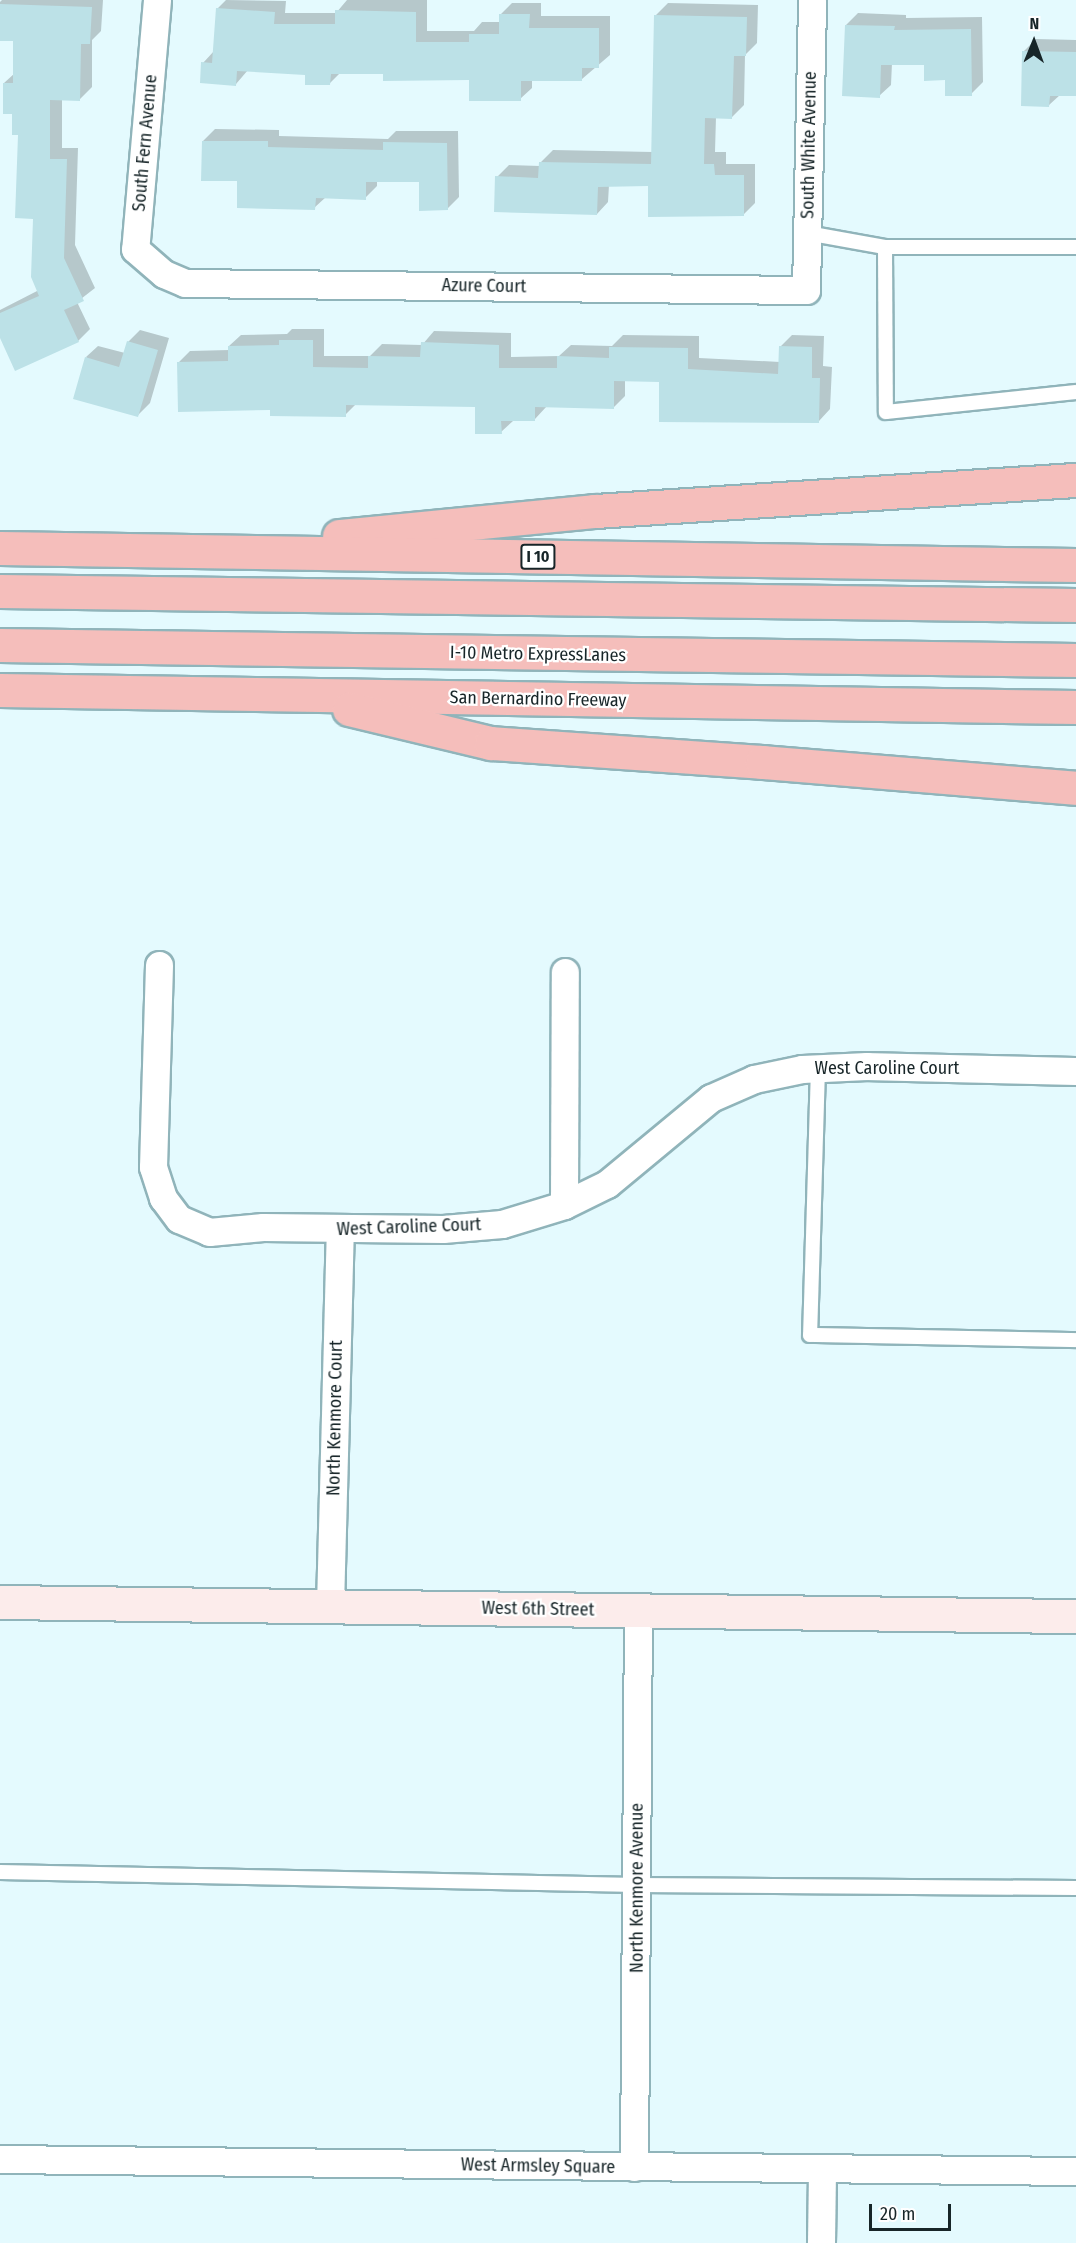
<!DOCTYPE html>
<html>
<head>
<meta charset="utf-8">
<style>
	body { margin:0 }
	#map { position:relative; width:1076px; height:2243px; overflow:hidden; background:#e4fafe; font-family:"Fira Sans Condensed",sans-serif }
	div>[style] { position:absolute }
	.shadow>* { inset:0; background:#0003 }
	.building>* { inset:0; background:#bce1e7 }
	.roads { filter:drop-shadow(2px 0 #90b4ba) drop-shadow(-2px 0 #90b4ba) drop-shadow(0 2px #90b4ba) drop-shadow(0 -2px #90b4ba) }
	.lane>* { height:14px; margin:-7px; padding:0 7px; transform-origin:7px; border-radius:7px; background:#fff }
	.street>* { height:27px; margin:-13.5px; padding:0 13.5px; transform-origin:13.5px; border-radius:13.5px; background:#fff }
	.secondary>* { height:33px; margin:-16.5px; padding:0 16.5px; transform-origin:16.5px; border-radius:16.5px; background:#fceceb }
	.highway>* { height:33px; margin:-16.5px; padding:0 16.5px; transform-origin:16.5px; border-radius:16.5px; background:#f5bebb }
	span { translate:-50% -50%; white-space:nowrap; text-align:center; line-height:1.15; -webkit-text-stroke:4.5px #fff; paint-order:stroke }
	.shield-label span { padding:2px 4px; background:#fff; border:2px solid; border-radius:4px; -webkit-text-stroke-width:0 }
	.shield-label { font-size:16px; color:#172528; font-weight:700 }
	.street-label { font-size:18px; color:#172528 }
	.north { position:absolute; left:1004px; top:12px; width:60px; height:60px; -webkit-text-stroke:4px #fff; paint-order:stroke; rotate:1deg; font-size:16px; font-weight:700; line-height:24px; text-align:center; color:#172528 }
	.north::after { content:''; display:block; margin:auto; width:21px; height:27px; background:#172528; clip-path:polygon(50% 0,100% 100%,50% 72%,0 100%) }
	.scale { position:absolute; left:869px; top:2204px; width:82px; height:27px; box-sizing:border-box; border:3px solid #172528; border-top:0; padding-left:8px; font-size:18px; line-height:21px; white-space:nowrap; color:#172528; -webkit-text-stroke:4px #fff; paint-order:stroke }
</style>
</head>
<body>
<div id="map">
	<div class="shadow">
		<i style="clip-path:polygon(2px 0,103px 0,101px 31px,92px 40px,92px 87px,80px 99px,62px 99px,62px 148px,78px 148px,75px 245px,95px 288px,77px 302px,90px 329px,78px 341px,0 335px,0 310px,39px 290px,34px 218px,19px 133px,4px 83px,15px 73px,14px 40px,0 39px,0 2px)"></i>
		<i style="clip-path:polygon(226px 0,286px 1px,285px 13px,336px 13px,347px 0,427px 0,427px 31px,474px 31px,482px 22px,500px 22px,500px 15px,512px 3px,541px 3px,541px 16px,610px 16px,610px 55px,582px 79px,532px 79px,532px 88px,520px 99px,470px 79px,384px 73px,341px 72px,330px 83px,307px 74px,248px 70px,236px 84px,203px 63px,214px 51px,217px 9px)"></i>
		<i style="clip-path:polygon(668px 3px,758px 5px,757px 43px,745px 55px,744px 105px,732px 117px,716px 117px,715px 152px,726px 152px,726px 164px,755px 164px,755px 203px,743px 215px,649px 185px,609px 185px,608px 202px,597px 214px,497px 177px,509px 165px,540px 166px,541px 162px,553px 150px,653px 152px,656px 15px)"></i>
		<i style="clip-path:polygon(858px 13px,906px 15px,906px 18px,982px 17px,983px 82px,971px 94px,925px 64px,892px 63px,891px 85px,879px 96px,846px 25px)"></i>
		<i style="clip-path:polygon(1036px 39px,1076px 40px,1076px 95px,1060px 95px,1049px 105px,1024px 51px)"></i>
		<i style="clip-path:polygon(215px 129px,279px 130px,279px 136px,388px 139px,396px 131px,458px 131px,459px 197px,447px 209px,420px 180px,377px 181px,377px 186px,365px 198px,326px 197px,314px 208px,238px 180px,203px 141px)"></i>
		<i style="clip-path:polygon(292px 329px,324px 329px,324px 356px,370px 356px,382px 344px,422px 345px,434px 331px,511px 333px,511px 357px,559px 356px,571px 345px,612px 346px,623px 335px,699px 336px,699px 358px,780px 362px,780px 347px,792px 335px,824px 336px,823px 366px,832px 367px,830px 409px,819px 421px,660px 380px,625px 380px,625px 396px,613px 408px,547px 406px,535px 419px,513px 421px,501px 432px,477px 405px,357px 403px,345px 415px,272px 408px,178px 363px,190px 351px,229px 350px,229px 346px,241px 335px,287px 334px)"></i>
		<i style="clip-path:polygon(140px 330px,169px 338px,150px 403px,138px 415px,86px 357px,98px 346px,125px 353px,128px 342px)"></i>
	</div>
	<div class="building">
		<i style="clip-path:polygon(0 4px,92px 7px,90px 44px,81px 44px,80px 101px,50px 100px,50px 159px,67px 159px,64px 258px,84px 301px,64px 310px,79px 342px,15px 371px,0 338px,0 313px,39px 296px,31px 277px,33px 219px,15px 218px,18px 135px,12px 135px,12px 114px,3px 114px,3px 83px,13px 83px,13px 41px,0 41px)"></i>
		<i style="clip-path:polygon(216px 8px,275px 12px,274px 24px,335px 24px,335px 10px,416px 12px,416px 42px,469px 42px,469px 34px,499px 34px,499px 14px,530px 14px,529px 28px,599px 28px,599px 68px,582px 68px,582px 81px,521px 81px,521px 101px,469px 101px,469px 80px,383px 81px,383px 74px,331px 74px,330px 85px,305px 85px,305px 75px,237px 71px,236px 86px,200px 83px,201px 62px,212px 63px)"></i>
		<i style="clip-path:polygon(654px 15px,747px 17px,746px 56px,734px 56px,732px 119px,705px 118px,704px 164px,714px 164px,715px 175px,744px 175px,744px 216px,648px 217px,648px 186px,598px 187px,597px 215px,494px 212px,495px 176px,538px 178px,539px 162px,651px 164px)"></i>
		<i style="clip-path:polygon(845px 25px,895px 26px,894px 30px,971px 29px,972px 96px,945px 96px,945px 80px,924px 81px,924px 65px,881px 65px,880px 98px,842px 96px)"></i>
		<i style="clip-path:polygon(1022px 51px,1076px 52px,1076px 96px,1050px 96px,1049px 107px,1021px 106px)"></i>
		<i style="clip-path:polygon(202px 141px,268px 141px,268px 147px,383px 150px,383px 142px,447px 143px,448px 210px,419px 211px,419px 182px,366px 182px,366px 200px,316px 198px,315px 210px,237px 208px,237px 181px,201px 181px)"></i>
		<i style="clip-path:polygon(279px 340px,313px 340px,313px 367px,368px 368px,368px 356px,420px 357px,421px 342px,499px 345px,499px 368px,557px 368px,557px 356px,609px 358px,609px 347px,688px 348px,688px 369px,778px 374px,779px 346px,812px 347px,812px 378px,820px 378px,819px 423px,659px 422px,659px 382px,614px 381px,614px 409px,535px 407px,535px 421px,501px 421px,502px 434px,475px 434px,475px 407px,346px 405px,346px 417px,270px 416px,270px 410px,178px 412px,177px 362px,228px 361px,228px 346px,279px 345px)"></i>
		<i style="clip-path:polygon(127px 341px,158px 350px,138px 417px,73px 399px,85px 357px,119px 367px)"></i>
	</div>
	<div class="roads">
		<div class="lane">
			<i style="left:807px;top:233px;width:79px;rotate:10.2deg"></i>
			<i style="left:885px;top:247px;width:191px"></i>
			<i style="left:885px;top:247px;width:165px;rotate:89.7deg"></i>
			<i style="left:886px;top:412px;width:191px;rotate:-6deg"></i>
			<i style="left:818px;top:1068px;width:267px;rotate:91.7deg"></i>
			<i style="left:810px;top:1335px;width:266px;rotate:1.1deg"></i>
			<i style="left:0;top:1872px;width:637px;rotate:1.17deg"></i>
			<i style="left:637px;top:1885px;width:439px;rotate:0.4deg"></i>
		</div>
		<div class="street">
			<i style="left:157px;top:0;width:250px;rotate:95deg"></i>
			<i style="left:135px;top:249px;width:38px;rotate:41deg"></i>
			<i style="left:164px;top:274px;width:23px;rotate:23deg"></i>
			<i style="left:185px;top:283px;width:621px;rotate:0.65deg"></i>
			<i style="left:806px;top:290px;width:290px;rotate:-88.8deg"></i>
			<i style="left:159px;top:965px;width:202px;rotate:91.7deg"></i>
			<i style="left:153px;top:1167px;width:33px;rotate:72deg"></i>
			<i style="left:163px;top:1198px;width:26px;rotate:53deg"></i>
			<i style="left:179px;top:1219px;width:33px;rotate:23deg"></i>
			<i style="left:209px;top:1232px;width:54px;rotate:-5.3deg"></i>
			<i style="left:263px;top:1227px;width:180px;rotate:0.6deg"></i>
			<i style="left:443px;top:1229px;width:59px;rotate:-4.8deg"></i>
			<i style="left:502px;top:1224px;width:65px;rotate:-17deg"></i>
			<i style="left:564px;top:1205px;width:48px;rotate:-26deg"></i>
			<i style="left:607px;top:1184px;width:135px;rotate:-39.6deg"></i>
			<i style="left:711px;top:1098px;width:47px;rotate:-23.8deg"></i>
			<i style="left:754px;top:1079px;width:49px;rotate:-11.8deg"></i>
			<i style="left:802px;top:1069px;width:65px;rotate:-2.6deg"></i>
			<i style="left:867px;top:1066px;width:209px;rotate:1.4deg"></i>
			<i style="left:564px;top:1205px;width:233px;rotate:-89.8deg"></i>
			<i style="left:330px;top:1606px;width:376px;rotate:-88.5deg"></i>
			<i style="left:0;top:2159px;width:1076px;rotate:0.64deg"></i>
			<i style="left:634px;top:2167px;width:557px;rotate:-89.59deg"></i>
			<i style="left:821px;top:2243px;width:74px;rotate:-89.2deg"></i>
		</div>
		<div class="secondary">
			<i style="left:0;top:1602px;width:1076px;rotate:0.75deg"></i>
		</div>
		<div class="highway">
			<i style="left:339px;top:536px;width:257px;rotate:-5.6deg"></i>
			<i style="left:595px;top:511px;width:482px;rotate:-3.7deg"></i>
			<i style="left:0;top:548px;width:1076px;rotate:0.91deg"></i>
			<i style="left:0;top:591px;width:1076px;rotate:0.75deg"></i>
			<i style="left:0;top:645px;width:1076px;rotate:0.8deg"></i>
			<i style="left:0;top:690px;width:1076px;rotate:0.91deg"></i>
			<i style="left:349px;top:709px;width:146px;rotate:13.5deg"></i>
			<i style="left:491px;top:743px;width:272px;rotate:4deg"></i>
			<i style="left:762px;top:762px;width:315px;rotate:4.7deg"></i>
		</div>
	</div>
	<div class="shield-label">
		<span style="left:538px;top:557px">I 10</span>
	</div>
	<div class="street-label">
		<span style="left:145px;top:143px;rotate:-85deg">South Fern Avenue</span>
		<span style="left:809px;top:145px;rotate:-89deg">South White Avenue</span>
		<span style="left:484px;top:286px;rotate:1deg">Azure Court</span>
		<span style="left:538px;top:654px;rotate:1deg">I-10 Metro ExpressLanes</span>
		<span style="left:538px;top:699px;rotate:1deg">San Bernardino Freeway</span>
		<span style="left:887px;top:1068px">West Caroline Court</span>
		<span style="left:409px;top:1227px;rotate:-2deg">West Caroline Court</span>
		<span style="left:335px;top:1418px;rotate:-89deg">North Kenmore Court</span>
		<span style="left:538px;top:1609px;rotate:1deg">West 6th Street</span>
		<span style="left:637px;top:1888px;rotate:-90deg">North Kenmore Avenue</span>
		<span style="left:538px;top:2166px;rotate:1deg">West Armsley Square</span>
	</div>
	<div class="north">N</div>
	<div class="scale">20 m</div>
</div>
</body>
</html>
